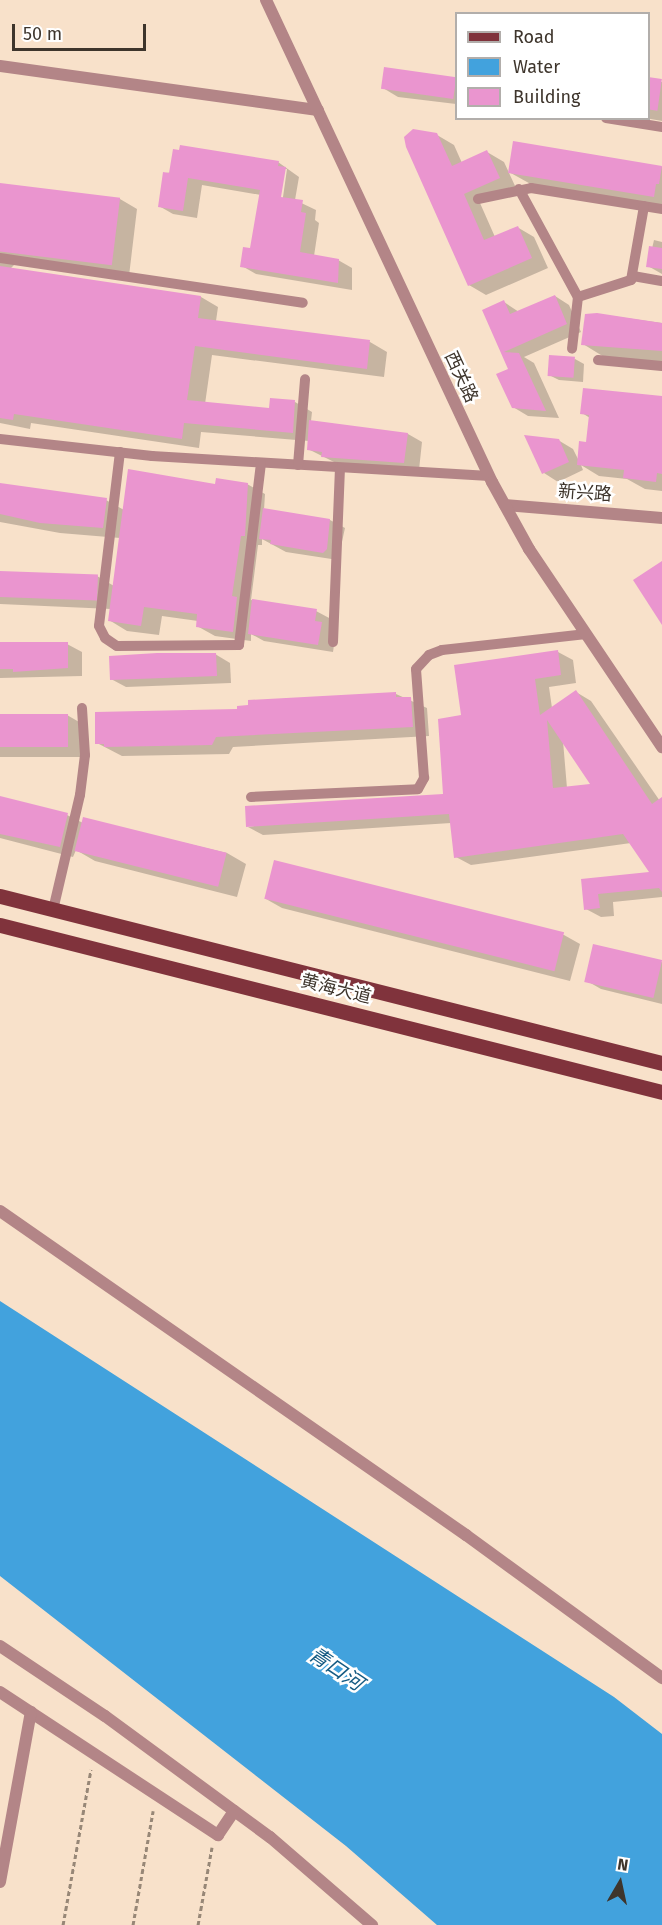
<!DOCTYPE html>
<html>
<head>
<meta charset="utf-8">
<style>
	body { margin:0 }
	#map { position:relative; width:662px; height:1925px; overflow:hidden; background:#f8e1ca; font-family:"Fira Sans","Noto Sans SC",sans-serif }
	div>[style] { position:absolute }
	.water>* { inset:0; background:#42a2dd }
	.shadow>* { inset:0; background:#0003 }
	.building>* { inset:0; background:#ea95cf; transform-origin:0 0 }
	.path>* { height:3px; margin-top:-1.5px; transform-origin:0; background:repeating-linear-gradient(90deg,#978777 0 4.5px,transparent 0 7.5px) }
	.service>* { height:10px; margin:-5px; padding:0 5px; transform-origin:5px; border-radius:5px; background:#b38587 }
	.minor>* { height:12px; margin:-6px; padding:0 6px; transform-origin:6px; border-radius:6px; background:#b38587 }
	.tertiary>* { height:12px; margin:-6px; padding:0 6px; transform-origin:6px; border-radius:6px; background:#b38587 }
	.primary>* { height:15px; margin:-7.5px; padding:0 7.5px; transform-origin:7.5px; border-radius:7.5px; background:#80333c }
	span { translate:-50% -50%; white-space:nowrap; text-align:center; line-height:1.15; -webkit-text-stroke:5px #fff; paint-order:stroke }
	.street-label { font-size:18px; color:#3e352c }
	.water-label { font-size:20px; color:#155b83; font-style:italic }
	.legend { position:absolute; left:455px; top:12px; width:195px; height:108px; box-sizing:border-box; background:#fff; border:2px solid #b2aeab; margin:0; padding:8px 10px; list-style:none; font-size:18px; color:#3e352c }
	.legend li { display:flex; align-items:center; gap:12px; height:30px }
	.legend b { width:30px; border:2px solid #b2aeab }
	.north { position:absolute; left:590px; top:1853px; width:60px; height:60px; -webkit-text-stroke:4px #fff; paint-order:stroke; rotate:9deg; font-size:16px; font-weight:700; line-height:24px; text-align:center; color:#3e352c }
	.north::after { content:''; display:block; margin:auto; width:21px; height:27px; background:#3e352c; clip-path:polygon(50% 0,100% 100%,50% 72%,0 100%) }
	.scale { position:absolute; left:12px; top:24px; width:134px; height:27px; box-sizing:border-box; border:3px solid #3e352c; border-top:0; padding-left:8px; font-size:18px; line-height:21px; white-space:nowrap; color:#3e352c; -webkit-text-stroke:4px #fff; paint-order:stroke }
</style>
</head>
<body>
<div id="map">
	<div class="water">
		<i style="clip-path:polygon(0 1301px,614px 1697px,662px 1734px,662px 1925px,437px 1925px,346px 1846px,0 1576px)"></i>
	</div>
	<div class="shadow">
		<i style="clip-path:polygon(385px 69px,456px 79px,456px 104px,398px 97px,383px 88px)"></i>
		<i style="clip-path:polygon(648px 79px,662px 82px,662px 121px,645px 118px,648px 118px)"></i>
		<i style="clip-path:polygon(437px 135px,454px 145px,462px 163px,487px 152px,504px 162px,516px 188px,480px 203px,495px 237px,517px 227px,534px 237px,548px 268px,486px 295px,469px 285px)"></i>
		<i style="clip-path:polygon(514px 143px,662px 167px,662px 206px,536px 187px,509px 172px)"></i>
		<i style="clip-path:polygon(evenodd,278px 162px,299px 177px,295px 200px,316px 210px,315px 220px,319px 223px,314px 256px,338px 260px,352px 268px,352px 290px,256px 274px,242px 266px,252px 250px,261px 195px,202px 185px,197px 218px,173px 214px,159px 206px,165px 173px,278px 162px,284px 169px,287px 169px,282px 204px,279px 204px,284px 169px)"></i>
		<i style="clip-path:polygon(0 185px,120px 199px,137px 209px,129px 276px,19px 260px,10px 269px,201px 297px,218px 307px,216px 321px,370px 342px,387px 352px,384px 377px,212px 355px,205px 404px,270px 409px,295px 402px,312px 412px,311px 421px,408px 434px,422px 442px,419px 470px,338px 464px,308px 449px,309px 441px,201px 432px,199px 448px,31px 423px,30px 429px,0 423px)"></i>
		<i style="clip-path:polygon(654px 240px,662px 242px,662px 274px,648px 266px)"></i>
		<i style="clip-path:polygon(555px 296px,569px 305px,581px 332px,524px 357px,534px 363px,559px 418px,528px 416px,513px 407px,510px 369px,484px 310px,504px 302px,519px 312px)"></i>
		<i style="clip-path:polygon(597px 314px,662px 323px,662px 363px,609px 360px,583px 344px)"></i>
		<i style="clip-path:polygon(575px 359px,584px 364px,583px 382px,559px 380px,549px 375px)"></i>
		<i style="clip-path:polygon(662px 398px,662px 491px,645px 489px,627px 479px,599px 476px,581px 465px,583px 470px,558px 482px,544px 473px,558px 440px,573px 449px,579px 461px,588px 443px,590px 418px,582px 413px)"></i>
		<i style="clip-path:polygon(0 484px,106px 500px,124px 510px,216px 486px,247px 484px,265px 494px,264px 510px,330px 520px,345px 528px,338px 560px,286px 552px,262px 539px,262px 545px,258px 545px,251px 600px,316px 611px,331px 619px,336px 632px,333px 652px,264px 641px,251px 634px,251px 641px,215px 636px,197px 626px,198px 621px,162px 616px,159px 635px,127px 631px,109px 620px,111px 609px,0 604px,0 572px,97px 576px,114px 586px,120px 538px,60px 533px,0 522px)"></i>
		<i style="clip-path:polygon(0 644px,67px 644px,82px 652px,82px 676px,0 678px)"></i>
		<i style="clip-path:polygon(evenodd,558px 652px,573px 660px,576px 683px,549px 687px,552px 708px,576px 692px,591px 701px,662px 804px,662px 897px,613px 902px,614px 916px,601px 917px,586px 909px,583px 880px,651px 873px,631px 843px,471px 865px,456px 857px,451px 823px,263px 835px,248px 827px,445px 795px,463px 717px,558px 652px,563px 741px,593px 785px,567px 788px,563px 741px)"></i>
		<i style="clip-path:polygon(215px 654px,230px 663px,231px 683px,126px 687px,111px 679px)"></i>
		<i style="clip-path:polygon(396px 694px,427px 708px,429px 736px,233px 747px,229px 754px,122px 756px,97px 743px,238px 711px)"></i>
		<i style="clip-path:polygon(0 715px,67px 715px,86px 726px,86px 757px,0 757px)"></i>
		<i style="clip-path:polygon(0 797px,67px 815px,83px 823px,84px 819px,227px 853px,246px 864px,237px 897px,95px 861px,76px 850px,73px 857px,0 838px)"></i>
		<i style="clip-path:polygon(266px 899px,564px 935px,580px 944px,570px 981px,282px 908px)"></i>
		<i style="clip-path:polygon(662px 962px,662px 1004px,601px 989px,587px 981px)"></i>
	</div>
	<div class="building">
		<i style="left:384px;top:67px;width:73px;height:22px;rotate:8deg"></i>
		<i style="left:648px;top:77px;width:14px;height:32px;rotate:8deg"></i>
		<i style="clip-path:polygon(413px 129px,437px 133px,452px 166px,487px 150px,500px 178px,464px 194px,484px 240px,518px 226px,532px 258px,468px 286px,406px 147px,404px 137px)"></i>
		<i style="clip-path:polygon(513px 141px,662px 166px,659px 184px,656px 184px,654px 197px,508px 173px)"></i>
		<i style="clip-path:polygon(180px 145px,279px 161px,278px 166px,286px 167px,281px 197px,303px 200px,301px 212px,306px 213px,300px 252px,339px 259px,338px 283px,240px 267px,243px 247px,250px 248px,260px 190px,188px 178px,183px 211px,158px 207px,163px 172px,169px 173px,173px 149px,179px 150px)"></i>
		<i style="left:0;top:183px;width:121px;height:68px;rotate:7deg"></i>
		<i style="clip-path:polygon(649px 246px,662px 248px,662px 269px,646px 267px)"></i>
		<i style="clip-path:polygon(0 266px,201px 296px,198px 318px,370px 340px,367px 369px,195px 346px,187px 400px,269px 408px,270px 398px,295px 400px,293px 433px,184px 423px,182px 439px,14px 414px,13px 420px,0 418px)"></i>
		<i style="clip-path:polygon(555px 295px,567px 324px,504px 352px,519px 353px,546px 411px,512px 408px,496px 374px,508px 369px,482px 310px,504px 300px,510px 314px)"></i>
		<i style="clip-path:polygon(597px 313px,662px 323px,662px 351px,581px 345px,585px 314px)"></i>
		<i style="left:549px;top:355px;width:26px;height:21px;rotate:4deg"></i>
		<i style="clip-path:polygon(583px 388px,662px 396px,662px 474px,657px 473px,656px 482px,623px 478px,624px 470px,577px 465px,579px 441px,586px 442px,589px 415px,580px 414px)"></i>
		<i style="clip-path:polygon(309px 420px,408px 433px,404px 463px,321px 457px,322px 452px,307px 450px)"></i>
		<i style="clip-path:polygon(524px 435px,559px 439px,569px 462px,542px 474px)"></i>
		<i style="clip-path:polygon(128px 469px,215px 484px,216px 478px,248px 483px,245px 536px,241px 536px,232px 596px,237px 597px,233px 632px,196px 627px,197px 614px,144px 607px,141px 626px,108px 621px)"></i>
		<i style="clip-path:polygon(0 483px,107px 498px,103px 528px,40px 523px,0 514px)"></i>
		<i style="clip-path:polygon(263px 508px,330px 519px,327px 549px,323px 553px,270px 544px,271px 540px,259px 539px)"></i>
		<i style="clip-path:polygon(662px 561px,662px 625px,633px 580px)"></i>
		<i style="left:0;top:571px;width:98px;height:26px;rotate:2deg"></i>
		<i style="clip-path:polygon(252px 599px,317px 609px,315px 621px,322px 622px,318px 645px,248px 634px)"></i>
		<i style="clip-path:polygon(0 642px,68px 642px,68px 668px,13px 672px,13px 669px,0 669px)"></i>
		<i style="clip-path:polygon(evenodd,558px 650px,561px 675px,535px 679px,540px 715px,576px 690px,652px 804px,662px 797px,662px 892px,659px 888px,598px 894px,600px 908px,584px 910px,581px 879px,649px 872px,623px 834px,454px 858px,449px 814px,246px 827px,245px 806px,443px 794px,438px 719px,461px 715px,454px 665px,558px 650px,547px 720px,590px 784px,553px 788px,547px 720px)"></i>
		<i style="clip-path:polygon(157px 653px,216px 653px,217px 676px,110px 680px,109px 656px)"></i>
		<i style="clip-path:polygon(396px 692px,396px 697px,411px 697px,413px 727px,216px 737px,212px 745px,104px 747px,104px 744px,95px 744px,95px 712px,237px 709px,237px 706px,248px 705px,248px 700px)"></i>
		<i style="left:0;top:714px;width:68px;height:33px"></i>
		<i style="clip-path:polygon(0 796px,68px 813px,60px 847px,0 834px)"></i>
		<i style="left:83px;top:817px;width:148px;height:35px;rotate:14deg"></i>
		<i style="left:274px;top:860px;width:299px;height:40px;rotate:14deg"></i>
		<i style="left:593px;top:944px;width:71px;height:39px;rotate:13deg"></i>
	</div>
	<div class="path">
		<i style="left:63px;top:1925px;width:158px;rotate:-79.8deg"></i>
		<i style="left:133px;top:1925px;width:116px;rotate:-80deg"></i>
		<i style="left:198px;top:1925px;width:79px;rotate:-79.8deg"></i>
	</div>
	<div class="service">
		<i style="left:606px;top:118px;width:57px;rotate:9.1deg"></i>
		<i style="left:519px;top:189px;width:123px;rotate:61.4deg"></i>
		<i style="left:578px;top:297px;width:52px;rotate:96.6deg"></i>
		<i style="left:478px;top:199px;width:54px;rotate:-11.7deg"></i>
		<i style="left:531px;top:188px;width:133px;rotate:9.1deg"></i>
		<i style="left:0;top:258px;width:306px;rotate:8.4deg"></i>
		<i style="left:633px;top:276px;width:29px;rotate:10deg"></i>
		<i style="left:578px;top:297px;width:56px;rotate:-17.8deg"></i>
		<i style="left:631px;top:280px;width:75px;rotate:-80deg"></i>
		<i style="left:598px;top:360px;width:64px;rotate:5.4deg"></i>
		<i style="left:0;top:439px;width:153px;rotate:6.4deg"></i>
		<i style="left:152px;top:456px;width:338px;rotate:3.4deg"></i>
		<i style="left:120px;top:452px;width:175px;rotate:96.9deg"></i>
		<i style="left:99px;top:626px;width:13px;rotate:63deg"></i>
		<i style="left:105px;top:638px;width:14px;rotate:34deg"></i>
		<i style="left:117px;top:646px;width:122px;rotate:-0.5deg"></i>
		<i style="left:239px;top:645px;width:183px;rotate:-83.1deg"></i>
		<i style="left:298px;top:465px;width:86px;rotate:-85.3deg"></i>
		<i style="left:333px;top:642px;width:174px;rotate:-87.7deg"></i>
		<i style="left:251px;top:797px;width:167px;rotate:-2.7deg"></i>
		<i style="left:418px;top:789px;width:13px;rotate:-61deg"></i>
		<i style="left:424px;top:778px;width:109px;rotate:-94.2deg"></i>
		<i style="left:416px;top:669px;width:19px;rotate:-47deg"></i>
		<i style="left:429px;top:655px;width:14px;rotate:-21deg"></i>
		<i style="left:442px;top:650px;width:145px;rotate:-6.3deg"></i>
		<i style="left:53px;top:910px;width:118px;rotate:-76.8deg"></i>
		<i style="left:80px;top:795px;width:40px;rotate:-82.9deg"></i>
		<i style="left:85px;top:755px;width:47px;rotate:-93.7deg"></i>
	</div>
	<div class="minor">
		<i style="left:0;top:66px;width:321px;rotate:7.9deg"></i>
		<i style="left:505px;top:505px;width:158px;rotate:4.7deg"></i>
		<i style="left:0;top:1211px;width:568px;rotate:34.81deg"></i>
		<i style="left:466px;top:1535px;width:243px;rotate:36.1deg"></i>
		<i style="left:0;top:1646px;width:126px;rotate:33.7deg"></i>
		<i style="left:105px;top:1716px;width:205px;rotate:36.3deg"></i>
		<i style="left:270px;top:1837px;width:135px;rotate:40.8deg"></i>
		<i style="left:0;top:1692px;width:261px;rotate:33.3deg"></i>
		<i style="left:218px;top:1835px;width:29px;rotate:-56deg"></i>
		<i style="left:0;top:1882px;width:173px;rotate:-79.7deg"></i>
	</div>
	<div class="tertiary">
		<i style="left:266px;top:0;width:532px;rotate:64.88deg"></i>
		<i style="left:492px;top:482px;width:77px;rotate:61.1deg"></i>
		<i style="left:529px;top:549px;width:239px;rotate:56.1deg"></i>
	</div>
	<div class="primary">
		<i style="left:0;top:896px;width:683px;rotate:14.16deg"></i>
		<i style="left:0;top:925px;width:683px;rotate:14.16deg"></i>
	</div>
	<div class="street-label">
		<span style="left:461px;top:377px;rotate:65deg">西关路</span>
		<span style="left:585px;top:493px;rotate:4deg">新兴路</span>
		<span style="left:336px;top:989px;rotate:14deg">黄海大道</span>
	</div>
	<div class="water-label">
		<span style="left:336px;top:1669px;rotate:34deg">青口河</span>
	</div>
	<ul class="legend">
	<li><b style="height:8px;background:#80333c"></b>Road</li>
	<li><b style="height:16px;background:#42a2dd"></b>Water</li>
	<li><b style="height:16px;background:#ea95cf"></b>Building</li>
	</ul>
	<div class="north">N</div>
	<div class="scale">50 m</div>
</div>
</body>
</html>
